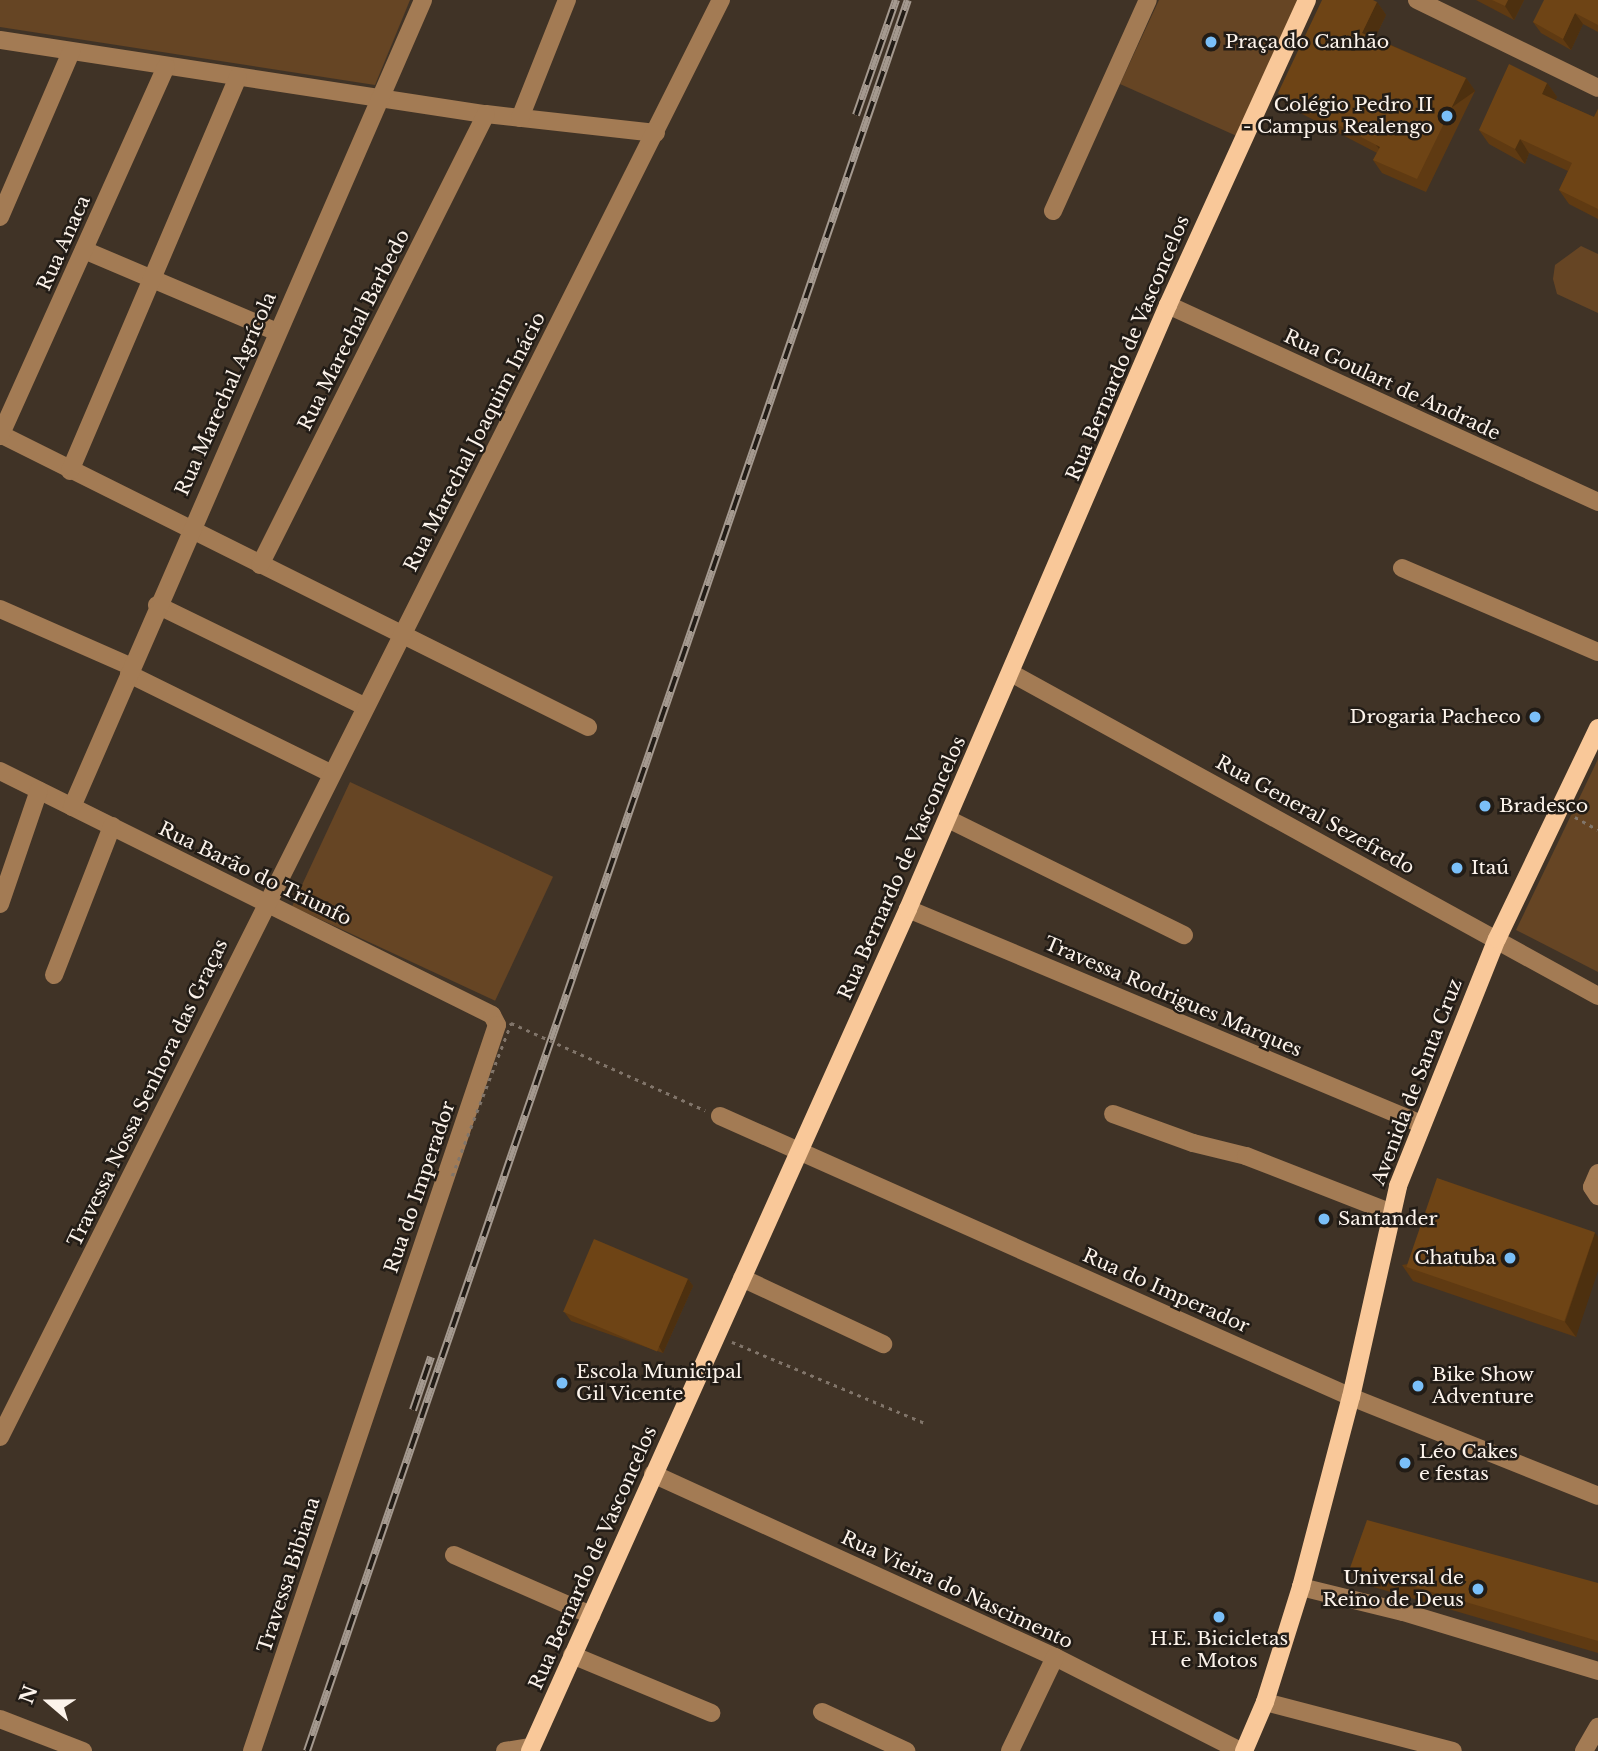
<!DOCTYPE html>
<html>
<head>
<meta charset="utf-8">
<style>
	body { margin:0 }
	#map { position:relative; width:1598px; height:1751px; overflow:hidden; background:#403326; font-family:"Libre Baskerville",serif }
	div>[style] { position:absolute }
	.green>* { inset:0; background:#664524; transform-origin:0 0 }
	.path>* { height:2.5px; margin-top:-1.25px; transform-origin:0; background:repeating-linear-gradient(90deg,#81756a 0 3.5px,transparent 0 8.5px) }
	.minor>* { height:18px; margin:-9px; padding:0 9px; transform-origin:9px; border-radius:9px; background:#a37b54 }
	.major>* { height:18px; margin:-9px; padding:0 9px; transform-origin:9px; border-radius:9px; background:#f9c899 }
	.rail>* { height:8px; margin-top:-4px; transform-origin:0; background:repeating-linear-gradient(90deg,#221c16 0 16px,#a4998f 0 32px); box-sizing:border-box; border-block:2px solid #a4998f }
	.path-bridge>* { height:2.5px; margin-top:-1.25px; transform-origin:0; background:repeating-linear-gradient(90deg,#81756a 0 3.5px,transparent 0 8.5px) }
	.wall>* { inset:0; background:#5f3a12 }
	.shaded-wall>* { inset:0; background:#4d300f; transform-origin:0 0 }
	.building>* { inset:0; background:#6e4415; transform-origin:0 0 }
	.dots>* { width:19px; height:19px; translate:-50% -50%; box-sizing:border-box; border:4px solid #221c16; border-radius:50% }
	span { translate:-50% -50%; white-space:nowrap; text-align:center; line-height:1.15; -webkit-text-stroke:5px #221c16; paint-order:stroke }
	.poi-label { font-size:19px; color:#fcf3eb }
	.left { translate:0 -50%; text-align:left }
	.right { translate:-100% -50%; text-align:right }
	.street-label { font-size:19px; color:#fcf3eb }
	.north { position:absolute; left:14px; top:1667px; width:70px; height:70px; -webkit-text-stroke:5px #221c16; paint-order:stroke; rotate:290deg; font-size:19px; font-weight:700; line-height:28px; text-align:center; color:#fcf3eb }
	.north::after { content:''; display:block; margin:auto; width:24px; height:32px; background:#fcf3eb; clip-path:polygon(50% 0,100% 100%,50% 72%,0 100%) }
</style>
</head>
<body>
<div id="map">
	<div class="green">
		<i style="clip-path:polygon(0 0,410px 0,375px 85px,0 27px)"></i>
		<i style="clip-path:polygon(1159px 0,1302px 0,1239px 137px,1120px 84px)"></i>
		<i style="clip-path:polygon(1581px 246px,1598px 254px,1598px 313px,1557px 294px,1553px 279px,1555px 265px)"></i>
		<i style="clip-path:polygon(1598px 759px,1598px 972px,1516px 930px)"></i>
		<i style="left:350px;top:782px;width:224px;height:137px;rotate:25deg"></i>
	</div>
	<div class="path">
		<i style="left:1575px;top:817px;width:26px;rotate:29deg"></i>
		<i style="left:732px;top:1342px;width:212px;rotate:22.8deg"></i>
	</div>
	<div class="minor">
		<i style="left:1417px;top:0;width:201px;rotate:25.9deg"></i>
		<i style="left:0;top:40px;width:492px;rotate:8.7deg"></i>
		<i style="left:486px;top:114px;width:171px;rotate:6.4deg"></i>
		<i style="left:520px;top:118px;width:127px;rotate:-68.3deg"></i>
		<i style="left:1053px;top:211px;width:231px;rotate:-65.8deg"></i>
		<i style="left:0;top:217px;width:180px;rotate:-66.7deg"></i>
		<i style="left:84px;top:250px;width:210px;rotate:23deg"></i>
		<i style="left:1168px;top:305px;width:473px;rotate:24.6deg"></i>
		<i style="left:0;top:434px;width:657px;rotate:26.49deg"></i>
		<i style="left:0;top:436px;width:405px;rotate:-65.8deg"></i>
		<i style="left:70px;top:471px;width:428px;rotate:-66.9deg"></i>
		<i style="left:260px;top:565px;width:504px;rotate:-63.38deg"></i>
		<i style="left:1402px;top:568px;width:213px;rotate:23.2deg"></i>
		<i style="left:157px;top:605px;width:230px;rotate:26deg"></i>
		<i style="left:0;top:609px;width:144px;rotate:23.7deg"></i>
		<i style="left:1011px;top:673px;width:670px;rotate:28.82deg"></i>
		<i style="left:129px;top:674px;width:224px;rotate:26.2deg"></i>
		<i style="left:0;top:771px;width:549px;rotate:26.38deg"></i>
		<i style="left:492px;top:1015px;width:11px;rotate:63deg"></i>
		<i style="left:497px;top:1025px;width:766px;rotate:108.65deg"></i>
		<i style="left:72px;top:807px;width:880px;rotate:-66.49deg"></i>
		<i style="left:948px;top:819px;width:263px;rotate:26.2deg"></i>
		<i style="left:0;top:904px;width:120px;rotate:-71.1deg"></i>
		<i style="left:908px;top:909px;width:556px;rotate:22.74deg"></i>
		<i style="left:54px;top:975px;width:160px;rotate:-68.7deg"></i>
		<i style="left:1113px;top:1114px;width:85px;rotate:19.9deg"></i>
		<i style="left:1193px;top:1143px;width:55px;rotate:13.8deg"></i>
		<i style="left:1246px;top:1156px;width:155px;rotate:21.3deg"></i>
		<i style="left:720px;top:1116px;width:691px;rotate:24deg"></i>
		<i style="left:1351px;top:1397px;width:266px;rotate:21.8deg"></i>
		<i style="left:1598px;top:1173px;width:15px;rotate:113deg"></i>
		<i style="left:1592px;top:1187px;width:11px;rotate:56deg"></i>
		<i style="left:742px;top:1278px;width:156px;rotate:25.1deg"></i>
		<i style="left:0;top:1437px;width:1608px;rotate:-63.36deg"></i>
		<i style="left:653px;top:1474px;width:442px;rotate:24.5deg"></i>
		<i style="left:1055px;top:1657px;width:208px;rotate:26.9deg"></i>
		<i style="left:454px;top:1555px;width:150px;rotate:23.7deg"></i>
		<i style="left:1301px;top:1587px;width:105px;rotate:13.8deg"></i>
		<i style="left:1403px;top:1612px;width:204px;rotate:16.8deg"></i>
		<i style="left:572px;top:1655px;width:151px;rotate:22.6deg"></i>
		<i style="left:1265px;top:1702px;width:194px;rotate:14.6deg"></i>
		<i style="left:822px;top:1712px;width:93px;rotate:24.9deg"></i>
		<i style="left:0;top:1719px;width:89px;rotate:21.1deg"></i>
		<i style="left:505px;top:1751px;width:26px;rotate:-9deg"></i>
		<i style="left:1010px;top:1751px;width:104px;rotate:-64.4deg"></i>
		<i style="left:1584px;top:1751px;width:28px;rotate:-60deg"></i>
	</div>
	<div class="major">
		<i style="left:530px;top:1751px;width:923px;rotate:-65.82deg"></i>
		<i style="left:908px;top:909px;width:658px;rotate:-66.71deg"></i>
		<i style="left:1168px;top:305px;width:335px;rotate:-65.5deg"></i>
		<i style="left:1244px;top:1751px;width:53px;rotate:-66.8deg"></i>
		<i style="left:1265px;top:1702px;width:121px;rotate:-72.6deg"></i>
		<i style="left:1301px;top:1587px;width:196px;rotate:-75.3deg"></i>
		<i style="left:1351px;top:1397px;width:216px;rotate:-77.4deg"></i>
		<i style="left:1398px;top:1186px;width:266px;rotate:-68.2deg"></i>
		<i style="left:1497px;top:939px;width:234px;rotate:-64.4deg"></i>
	</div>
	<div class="rail">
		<i style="left:856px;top:115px;width:122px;rotate:-70.8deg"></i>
		<i style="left:413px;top:1410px;width:56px;rotate:-71.2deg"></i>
		<i style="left:307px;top:1751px;width:1851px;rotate:-71.06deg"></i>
	</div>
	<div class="path-bridge">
		<i style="left:452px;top:1176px;width:164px;rotate:-68.9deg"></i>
		<i style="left:511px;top:1023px;width:213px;rotate:24.2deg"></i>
	</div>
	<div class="wall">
		<i style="clip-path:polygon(1476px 0,1524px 0,1514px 20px)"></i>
		<i style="clip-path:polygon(1598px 0,1598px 32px,1583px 24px,1571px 50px,1541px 33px,1533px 22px)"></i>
		<i style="clip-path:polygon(1377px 2px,1386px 15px,1375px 38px,1466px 78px,1475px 91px,1426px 192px,1382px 173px,1373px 160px,1377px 153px,1287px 106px,1278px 93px)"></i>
		<i style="clip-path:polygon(1547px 83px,1557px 97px,1555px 100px,1594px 117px,1598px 109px,1598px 219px,1569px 204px,1559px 190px,1568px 171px,1529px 153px,1525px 164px,1489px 144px,1479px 130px)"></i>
		<i style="clip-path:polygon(1595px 1233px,1576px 1337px,1413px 1281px,1402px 1265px)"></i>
		<i style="clip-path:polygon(688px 1279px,693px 1286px,663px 1353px,571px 1321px,565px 1313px)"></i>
		<i style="clip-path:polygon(1350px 1568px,1598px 1583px,1598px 1653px,1360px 1583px)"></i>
	</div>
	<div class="shaded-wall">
		<i style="clip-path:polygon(1508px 0,1524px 0,1514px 20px,1505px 6px)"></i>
		<i style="clip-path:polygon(1377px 2px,1386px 15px,1371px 46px,1362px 33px)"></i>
		<i style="clip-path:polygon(1575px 13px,1583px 24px,1571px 50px,1563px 39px)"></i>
		<i style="left:1466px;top:78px;width:16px;height:112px;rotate:55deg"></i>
		<i style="clip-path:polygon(1547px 83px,1557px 97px,1552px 108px,1542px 94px)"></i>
		<i style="clip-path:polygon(1520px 139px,1529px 153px,1525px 164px,1515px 149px)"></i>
		<i style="clip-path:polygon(1595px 1233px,1598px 1237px,1598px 1271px,1576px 1337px,1565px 1322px)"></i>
		<i style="clip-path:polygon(688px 1279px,693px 1286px,663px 1353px,658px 1345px)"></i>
	</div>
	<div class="building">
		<i style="clip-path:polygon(1322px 0,1373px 0,1377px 2px,1362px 33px,1466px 78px,1417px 179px,1373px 160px,1380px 147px,1278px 93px)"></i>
		<i style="clip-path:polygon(1492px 0,1508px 0,1505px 6px)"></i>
		<i style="clip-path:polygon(1544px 0,1598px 0,1598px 25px,1575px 13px,1563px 39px,1533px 22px)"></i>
		<i style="clip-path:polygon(1509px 64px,1547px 83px,1542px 94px,1594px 117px,1598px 109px,1598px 209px,1559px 190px,1572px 163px,1520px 139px,1515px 149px,1479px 130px)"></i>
		<i style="left:1437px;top:1178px;width:167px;height:94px;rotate:19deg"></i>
		<i style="left:594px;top:1239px;width:102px;height:79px;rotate:23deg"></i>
		<i style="clip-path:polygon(1367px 1520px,1598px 1583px,1598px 1641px,1350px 1568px)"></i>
	</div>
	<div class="dots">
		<i style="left:1211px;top:42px;background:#7abff8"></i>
		<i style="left:1447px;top:116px;background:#7abff8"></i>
		<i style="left:1535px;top:717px;background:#7abff8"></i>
		<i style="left:1485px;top:806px;background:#7abff8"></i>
		<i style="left:1457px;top:868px;background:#7abff8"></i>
		<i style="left:1324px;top:1219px;background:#7abff8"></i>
		<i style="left:1510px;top:1258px;background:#7abff8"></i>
		<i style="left:562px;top:1383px;background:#7abff8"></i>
		<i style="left:1418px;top:1386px;background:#7abff8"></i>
		<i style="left:1405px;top:1463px;background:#7abff8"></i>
		<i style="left:1478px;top:1589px;background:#7abff8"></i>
		<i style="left:1219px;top:1617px;background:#7abff8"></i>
	</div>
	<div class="poi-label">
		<span class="left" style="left:1225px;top:42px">Praça do Canhão</span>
		<span class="right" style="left:1433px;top:116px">Colégio Pedro II<br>- Campus Realengo</span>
		<span class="right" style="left:1521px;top:717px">Drogaria Pacheco</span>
		<span class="left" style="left:1499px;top:806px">Bradesco</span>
		<span class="left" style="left:1471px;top:868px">Itaú</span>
		<span class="left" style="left:1338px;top:1219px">Santander</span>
		<span class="right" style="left:1496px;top:1258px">Chatuba</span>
		<span class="left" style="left:576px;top:1383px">Escola Municipal<br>Gil Vicente</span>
		<span class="left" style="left:1432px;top:1386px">Bike Show<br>Adventure</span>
		<span class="left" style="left:1419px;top:1463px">Léo Cakes<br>e festas</span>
		<span class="right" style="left:1464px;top:1589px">Universal de<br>Reino de Deus</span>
		<span style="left:1219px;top:1650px">H.E. Bicicletas<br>e Motos</span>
	</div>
	<div class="street-label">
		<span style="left:64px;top:243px;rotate:-66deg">Rua Anaca</span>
		<span style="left:354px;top:330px;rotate:-63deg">Rua Marechal Barbedo</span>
		<span style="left:1128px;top:348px;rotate:-67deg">Rua Bernardo de Vasconcelos</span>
		<span style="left:1392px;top:385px;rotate:25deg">Rua Goulart de Andrade</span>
		<span style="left:226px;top:394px;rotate:-66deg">Rua Marechal Agrícola</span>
		<span style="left:475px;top:442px;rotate:-63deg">Rua Marechal Joaquim Inácio</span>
		<span style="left:1315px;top:815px;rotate:29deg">Rua General Sezefredo</span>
		<span style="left:902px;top:868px;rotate:-66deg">Rua Bernardo de Vasconcelos</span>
		<span style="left:255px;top:874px;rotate:26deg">Rua Barão do Triunfo</span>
		<span style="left:1173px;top:997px;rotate:23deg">Travessa Rodrigues Marques</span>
		<span style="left:1417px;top:1082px;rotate:-69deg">Avenida de Santa Cruz</span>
		<span style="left:148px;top:1093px;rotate:-64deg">Travessa Nossa Senhora das Graças</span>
		<span style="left:420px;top:1187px;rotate:-71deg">Rua do Imperador</span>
		<span style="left:1166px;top:1291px;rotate:24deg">Rua do Imperador</span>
		<span style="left:593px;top:1558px;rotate:-66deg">Rua Bernardo de Vasconcelos</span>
		<span style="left:289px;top:1575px;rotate:-72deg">Travessa Bibiana</span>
		<span style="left:957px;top:1590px;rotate:25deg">Rua Vieira do Nascimento</span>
	</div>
	<div class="north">N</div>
</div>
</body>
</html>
